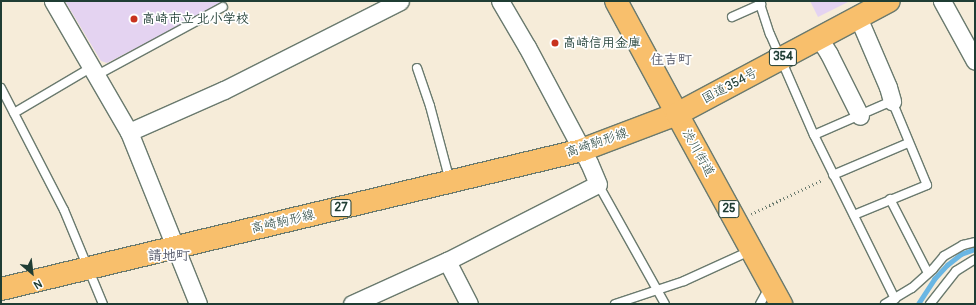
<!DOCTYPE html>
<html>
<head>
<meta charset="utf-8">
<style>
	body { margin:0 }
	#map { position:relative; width:976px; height:305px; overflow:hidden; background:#f6ecd9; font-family:Pangolin,"Klee One",sans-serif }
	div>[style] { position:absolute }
	.built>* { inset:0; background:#e4d3f1 }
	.stream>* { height:4.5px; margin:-2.25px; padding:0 2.25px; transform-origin:2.25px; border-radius:2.25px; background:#6ab6e3 }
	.path>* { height:2.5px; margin-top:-1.25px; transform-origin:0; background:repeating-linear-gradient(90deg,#6a7a6e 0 1px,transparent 0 4px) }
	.roads { filter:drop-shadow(1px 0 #6a7a6e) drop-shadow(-1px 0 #6a7a6e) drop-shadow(0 1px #6a7a6e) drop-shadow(0 -1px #6a7a6e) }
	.service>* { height:8px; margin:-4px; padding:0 4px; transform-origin:4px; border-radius:4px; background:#fff }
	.minor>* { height:17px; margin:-8.5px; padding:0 8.5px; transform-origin:8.5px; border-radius:8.5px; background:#fff }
	.primary>* { height:22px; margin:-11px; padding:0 11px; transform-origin:11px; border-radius:11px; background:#f8bf6c }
	.trunk>* { height:22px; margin:-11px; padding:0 11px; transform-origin:11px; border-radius:11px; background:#f8bf6c }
	.dots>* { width:11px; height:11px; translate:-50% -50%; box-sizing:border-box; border:2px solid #fff; border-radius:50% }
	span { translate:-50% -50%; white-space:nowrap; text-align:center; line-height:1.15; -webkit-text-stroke:3.5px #fff; paint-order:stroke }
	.shield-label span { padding:1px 3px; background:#fff; border:1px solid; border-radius:3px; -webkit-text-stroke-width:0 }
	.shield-label { font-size:12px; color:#1f3d34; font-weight:700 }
	.poi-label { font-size:13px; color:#1f3d34; font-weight:700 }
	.left { translate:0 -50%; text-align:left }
	.street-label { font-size:13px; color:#1f3d34 }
	.neighbourhood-label { font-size:14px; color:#575b6b; font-weight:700 }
	.frame { position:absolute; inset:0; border:2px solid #1f3d34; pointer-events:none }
	.north { position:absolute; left:12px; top:253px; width:40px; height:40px; -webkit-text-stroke:3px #fff; paint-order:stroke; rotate:152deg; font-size:11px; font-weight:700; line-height:16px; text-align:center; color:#1f3d34 }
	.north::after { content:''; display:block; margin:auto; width:14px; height:18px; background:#1f3d34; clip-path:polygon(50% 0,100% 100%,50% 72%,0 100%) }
</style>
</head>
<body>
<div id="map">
	<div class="built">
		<i style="clip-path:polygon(65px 1px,227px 1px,107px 63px,101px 61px)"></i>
		<i style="clip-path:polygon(810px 1px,850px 1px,818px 17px)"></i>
	</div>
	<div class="stream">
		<i style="left:918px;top:304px;width:30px;rotate:-57deg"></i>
		<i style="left:934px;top:279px;width:19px;rotate:-47deg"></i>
		<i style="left:947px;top:265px;width:18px;rotate:-38deg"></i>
		<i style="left:961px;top:254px;width:15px;rotate:-20deg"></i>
	</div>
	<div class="path">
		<i style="left:751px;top:214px;width:79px;rotate:-25.6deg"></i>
	</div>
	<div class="roads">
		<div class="service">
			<i style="left:759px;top:1px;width:35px;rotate:72deg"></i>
			<i style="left:770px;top:34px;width:110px;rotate:66.5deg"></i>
			<i style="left:814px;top:135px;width:183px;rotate:63.7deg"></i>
			<i style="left:732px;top:17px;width:32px;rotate:-24deg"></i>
			<i style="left:417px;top:68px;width:40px;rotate:71.1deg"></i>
			<i style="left:430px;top:106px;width:78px;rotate:75.1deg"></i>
			<i style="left:97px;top:75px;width:143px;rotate:-28.4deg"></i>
			<i style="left:1px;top:88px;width:137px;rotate:62.7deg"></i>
			<i style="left:64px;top:210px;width:102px;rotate:67.5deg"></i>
			<i style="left:14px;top:113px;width:91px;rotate:-30.5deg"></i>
			<i style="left:814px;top:135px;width:85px;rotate:-23.6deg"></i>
			<i style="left:892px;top:101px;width:91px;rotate:67.4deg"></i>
			<i style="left:927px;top:185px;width:79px;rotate:157.7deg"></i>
			<i style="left:833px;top:175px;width:82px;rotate:-23.1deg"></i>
			<i style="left:598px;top:184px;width:137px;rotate:60.8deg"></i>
			<i style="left:890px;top:199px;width:83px;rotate:62.8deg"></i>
			<i style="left:615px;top:304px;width:73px;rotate:-18.4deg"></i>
			<i style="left:684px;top:281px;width:75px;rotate:-24.5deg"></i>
			<i style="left:760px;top:304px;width:18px;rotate:-61deg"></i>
			<i style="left:885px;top:304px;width:31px;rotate:-31deg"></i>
			<i style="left:912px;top:288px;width:28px;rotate:-42deg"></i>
			<i style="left:933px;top:269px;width:17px;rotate:-50deg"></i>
			<i style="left:944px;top:256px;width:22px;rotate:-30deg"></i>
			<i style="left:963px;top:245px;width:12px;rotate:-14deg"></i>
			<i style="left:930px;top:304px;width:42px;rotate:-51.8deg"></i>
			<i style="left:956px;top:271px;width:22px;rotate:-32deg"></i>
		</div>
		<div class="minor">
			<i style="left:53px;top:1px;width:151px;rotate:59.9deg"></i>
			<i style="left:129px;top:132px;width:185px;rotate:68.1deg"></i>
			<i style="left:942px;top:1px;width:68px;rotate:61.2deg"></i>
			<i style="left:858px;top:17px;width:76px;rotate:66.8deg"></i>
			<i style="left:888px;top:87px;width:15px;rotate:74deg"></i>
			<i style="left:819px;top:38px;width:19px;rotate:58deg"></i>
			<i style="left:829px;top:54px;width:69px;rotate:63.4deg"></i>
			<i style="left:129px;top:132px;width:104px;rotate:-23.9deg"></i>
			<i style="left:224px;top:90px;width:197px;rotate:-26.8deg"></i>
			<i style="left:447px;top:261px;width:48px;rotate:62.9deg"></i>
			<i style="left:352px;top:304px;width:104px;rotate:-24.4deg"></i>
			<i style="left:447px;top:261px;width:169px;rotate:-27deg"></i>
			<i style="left:598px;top:184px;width:23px;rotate:-113deg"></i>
			<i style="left:589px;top:163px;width:132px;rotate:-118.1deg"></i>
			<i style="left:527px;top:47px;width:53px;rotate:-120.4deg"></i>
		</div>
		<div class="primary">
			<i style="left:1px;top:289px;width:597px;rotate:-13.45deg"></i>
			<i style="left:582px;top:150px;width:102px;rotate:-20.8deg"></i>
			<i style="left:677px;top:114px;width:217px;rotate:61.3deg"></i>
		</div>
		<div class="trunk">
			<i style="left:616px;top:1px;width:128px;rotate:61.6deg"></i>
			<i style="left:677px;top:114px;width:240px;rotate:-28.1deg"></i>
		</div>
	</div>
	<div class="dots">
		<i style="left:134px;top:19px;background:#c8321e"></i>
		<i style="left:555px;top:43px;background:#c8321e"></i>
	</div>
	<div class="shield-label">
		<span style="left:783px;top:57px">354</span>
		<span style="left:341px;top:208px">27</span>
		<span style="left:729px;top:209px">25</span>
	</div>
	<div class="poi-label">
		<span class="left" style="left:142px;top:19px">高崎市立 北小学校</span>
		<span class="left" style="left:563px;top:43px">高崎信用金庫</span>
	</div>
	<div class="street-label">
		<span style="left:730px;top:86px;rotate:-28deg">国道354号</span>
		<span style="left:597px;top:143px;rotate:-19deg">高崎駒形線</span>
		<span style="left:698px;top:153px;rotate:61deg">渋川街道</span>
		<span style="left:283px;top:222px;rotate:-13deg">高崎駒形線</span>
	</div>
	<div class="neighbourhood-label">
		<span style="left:671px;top:60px">住吉町</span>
		<span style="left:169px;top:256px">請地町</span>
	</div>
	<div class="frame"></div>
	<div class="north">N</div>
</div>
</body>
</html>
